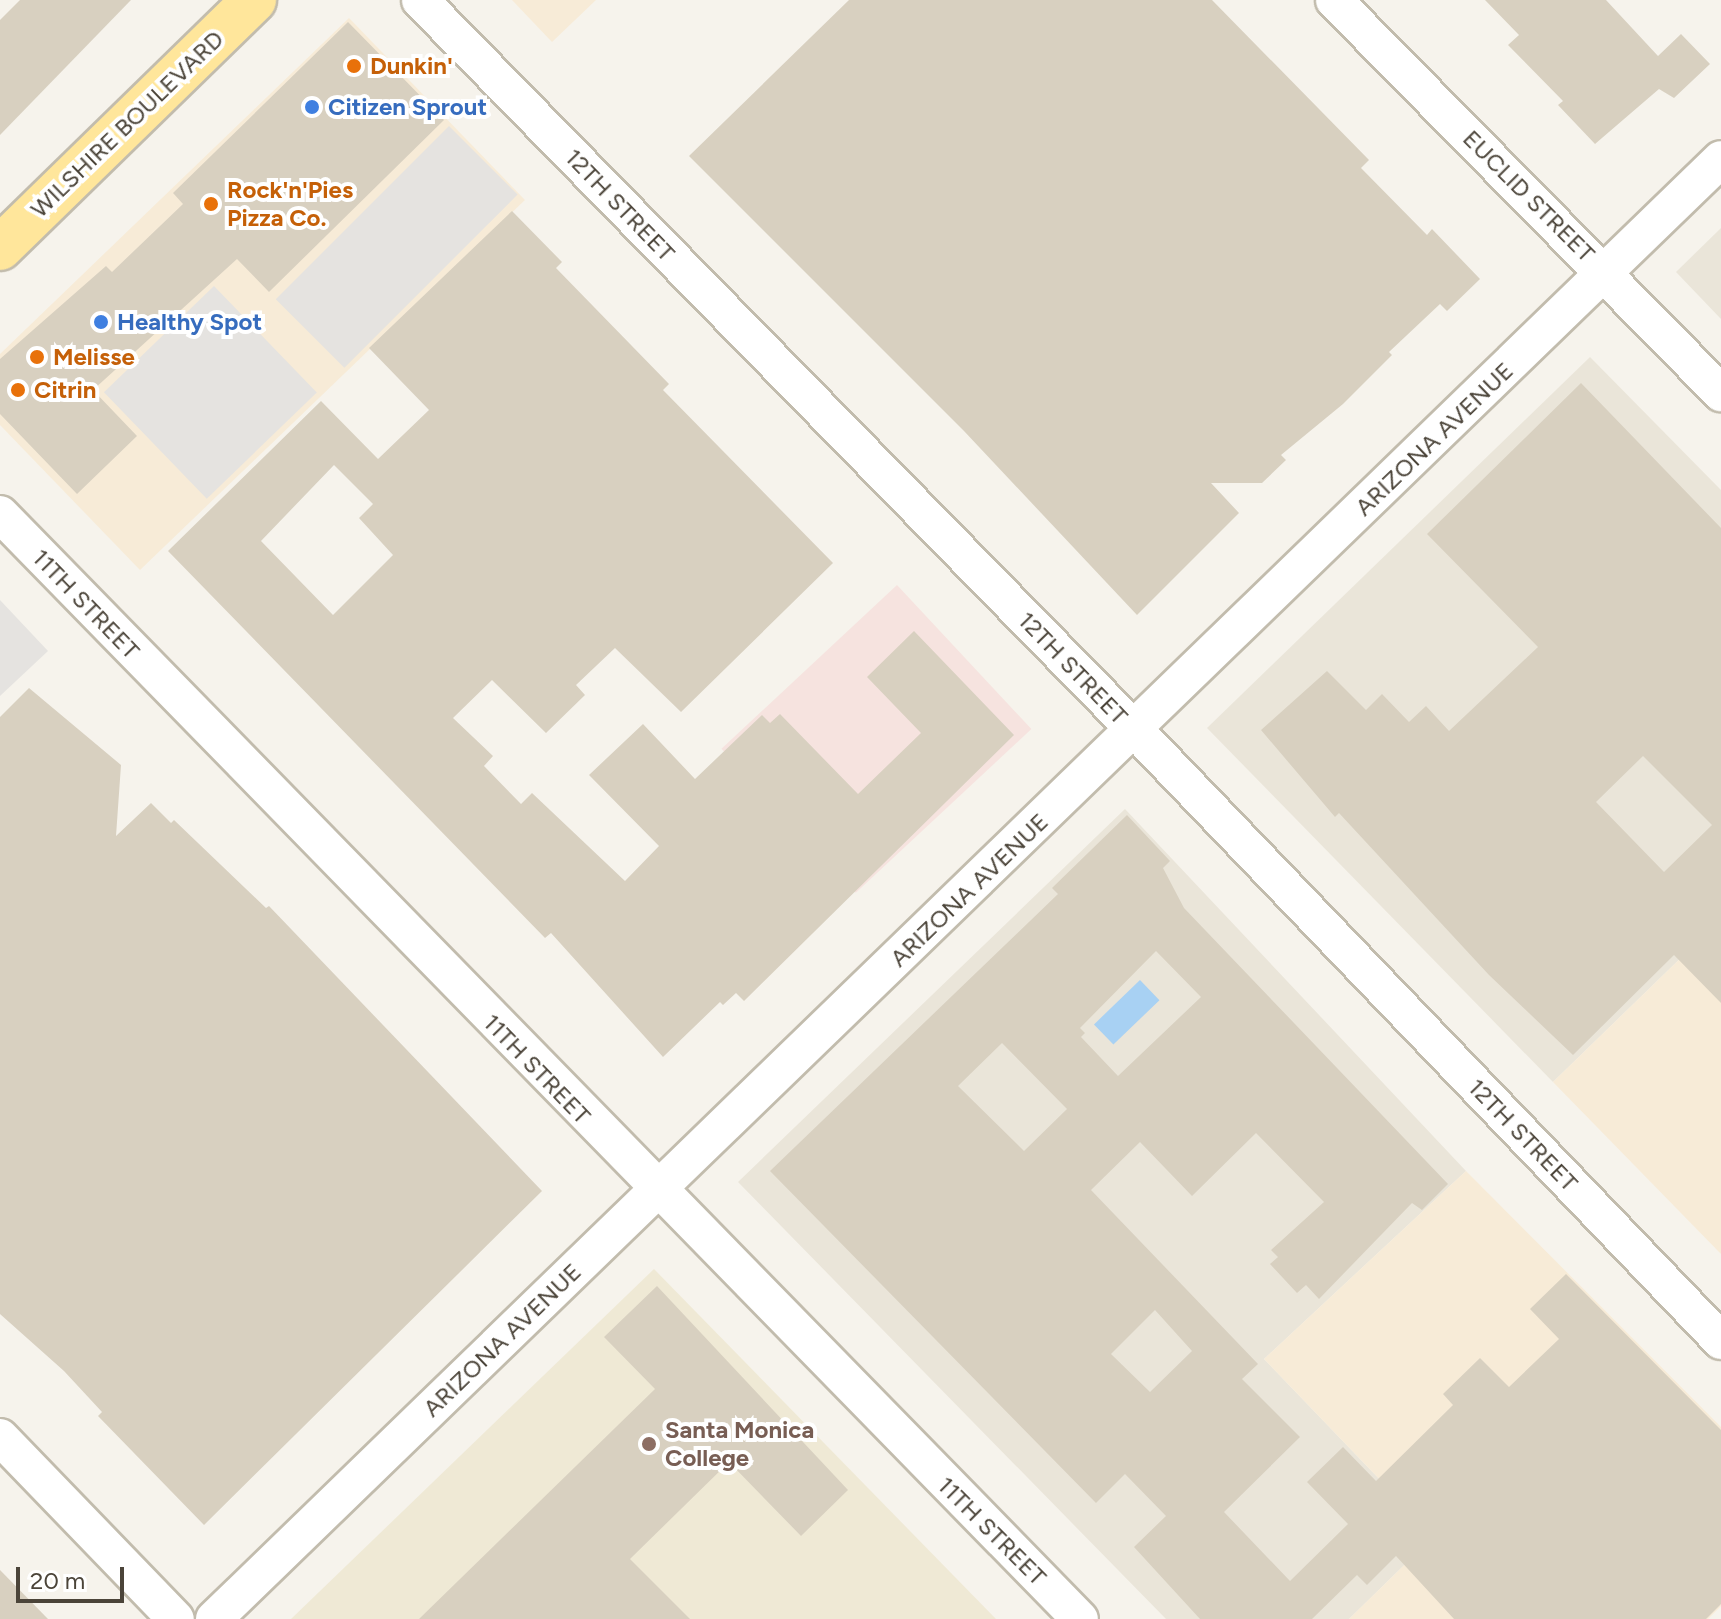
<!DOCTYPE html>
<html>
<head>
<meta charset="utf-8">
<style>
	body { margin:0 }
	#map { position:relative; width:1721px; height:1619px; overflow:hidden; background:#f6f3ec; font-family:Figtree,sans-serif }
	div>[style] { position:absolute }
	.residential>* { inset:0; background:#eae5d9 }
	.commercial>* { inset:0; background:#f7ebd7 }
	.education>* { inset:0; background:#efe9d5 }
	.medical>* { inset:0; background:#f6e3df; transform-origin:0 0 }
	.parking>* { inset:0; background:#e5e3e0; transform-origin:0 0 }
	.water>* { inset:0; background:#a8d1f3; transform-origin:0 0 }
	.building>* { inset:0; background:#d8d0c0 }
	.roads { filter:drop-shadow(2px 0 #c2bcad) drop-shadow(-2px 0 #c2bcad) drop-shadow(0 2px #c2bcad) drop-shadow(0 -2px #c2bcad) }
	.minor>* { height:36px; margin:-18px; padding:0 18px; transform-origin:18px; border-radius:18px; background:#fff }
	.major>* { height:44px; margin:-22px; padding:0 22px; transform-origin:22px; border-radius:22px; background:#ffe69b }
	.dots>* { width:22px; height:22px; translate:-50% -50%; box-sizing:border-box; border:4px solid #fff; border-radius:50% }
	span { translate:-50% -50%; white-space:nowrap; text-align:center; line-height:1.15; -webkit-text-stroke:8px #fff; paint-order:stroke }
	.food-label { font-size:24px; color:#c56008; font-weight:700 }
	.left { translate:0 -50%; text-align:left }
	.shop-label { font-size:24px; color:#366cbe; font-weight:700 }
	.street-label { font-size:24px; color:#4b4439 }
	.education-label { font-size:24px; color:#785e54; font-weight:700 }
	.scale { position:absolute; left:16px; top:1567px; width:108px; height:36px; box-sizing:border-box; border:4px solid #4b4439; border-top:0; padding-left:10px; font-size:24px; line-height:28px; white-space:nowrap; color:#4b4439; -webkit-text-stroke:6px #fff; paint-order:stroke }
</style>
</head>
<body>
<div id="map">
	<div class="residential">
		<i style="clip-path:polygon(1721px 228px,1721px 319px,1676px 272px)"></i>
		<i style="clip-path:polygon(1590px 357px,1721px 490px,1721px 919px,1553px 1082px,1207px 728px)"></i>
		<i style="clip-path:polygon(1125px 809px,1466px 1171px,1264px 1359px,1434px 1536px,1349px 1619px,1166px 1619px,738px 1182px)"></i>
	</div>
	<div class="commercial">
		<i style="clip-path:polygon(512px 0,596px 0,552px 42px)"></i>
		<i style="clip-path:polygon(349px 18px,525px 200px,140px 570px,0 425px,0 354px)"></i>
		<i style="clip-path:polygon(1721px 919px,1721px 1254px,1553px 1082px)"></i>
		<i style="clip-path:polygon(1466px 1171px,1721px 1427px,1721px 1606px,1708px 1619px,1349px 1619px,1434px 1536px,1264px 1359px)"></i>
	</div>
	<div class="education">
		<i style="clip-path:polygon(654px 1269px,996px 1619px,291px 1619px)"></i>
	</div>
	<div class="medical">
		<i style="left:897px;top:585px;width:197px;height:240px;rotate:47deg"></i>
	</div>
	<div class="parking">
		<i style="left:449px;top:126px;width:97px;height:245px;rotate:45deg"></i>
		<i style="left:214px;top:286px;width:148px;height:153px;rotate:46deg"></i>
		<i style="clip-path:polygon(0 600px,48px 651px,0 696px)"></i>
	</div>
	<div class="water">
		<i style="left:1140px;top:980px;width:28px;height:64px;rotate:46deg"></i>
	</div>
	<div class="building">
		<i style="clip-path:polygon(20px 0,131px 0,0 135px,0 20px)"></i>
		<i style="clip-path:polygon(849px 0,1212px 0,1369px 160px,1361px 168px,1427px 235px,1432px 229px,1480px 279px,1447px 311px,1440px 304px,1389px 352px,1392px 355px,1343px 404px,1281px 455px,1286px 460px,1262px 483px,1211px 483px,1239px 513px,1137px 615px,964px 431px,689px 156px)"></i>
		<i style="clip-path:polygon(1485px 0,1606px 0,1658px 56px,1681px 34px,1710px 64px,1674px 98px,1659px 89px,1595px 144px,1558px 105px,1563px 101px,1508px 45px,1519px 35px)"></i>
		<i style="clip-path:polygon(348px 22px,444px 120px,269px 292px,237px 259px,93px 390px,137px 436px,77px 494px,0 414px,0 359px,106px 266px,112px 272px,183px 204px,173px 193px)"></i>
		<i style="clip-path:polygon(evenodd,512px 211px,562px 262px,556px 268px,669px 384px,663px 390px,833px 563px,681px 712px,615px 648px,576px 685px,585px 695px,546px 733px,492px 680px,453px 718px,493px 756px,484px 766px,521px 804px,532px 793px,625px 881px,659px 846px,589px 775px,643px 724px,695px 779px,762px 715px,770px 723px,780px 714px,858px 794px,921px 733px,867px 677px,914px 631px,1014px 735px,744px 1001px,736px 993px,723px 1005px,720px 1002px,663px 1057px,551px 933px,545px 938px,168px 551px,321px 401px,378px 459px,429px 410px,369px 348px,512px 211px,334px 465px,373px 504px,359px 518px,393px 555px,333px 615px,261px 541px,334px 465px)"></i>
		<i style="clip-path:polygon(evenodd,1581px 383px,1721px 528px,1721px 1003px,1674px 955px,1573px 1055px,1489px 975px,1339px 813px,1335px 817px,1261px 730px,1327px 671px,1366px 710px,1382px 694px,1409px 722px,1426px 706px,1449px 731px,1538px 647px,1427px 534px,1581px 383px,1643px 756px,1712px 825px,1664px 872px,1596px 802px,1643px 756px)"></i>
		<i style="clip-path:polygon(29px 688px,121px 765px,116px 836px,151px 803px,171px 823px,174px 820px,266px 908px,269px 906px,542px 1191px,204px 1525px,98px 1416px,102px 1412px,64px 1371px,0 1314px,0 717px)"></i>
		<i style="clip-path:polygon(evenodd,1127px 815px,1170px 861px,1163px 868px,1184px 908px,1448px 1184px,1422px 1210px,1412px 1203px,1319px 1299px,1306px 1285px,1297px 1293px,1270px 1264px,1278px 1257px,1271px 1250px,1324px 1202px,1256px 1133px,1192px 1196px,1140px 1142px,1091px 1190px,1258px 1364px,1242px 1379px,1300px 1437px,1224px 1512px,1290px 1581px,1348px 1524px,1307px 1482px,1343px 1447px,1376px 1481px,1453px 1405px,1443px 1394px,1480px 1358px,1509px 1387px,1559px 1339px,1530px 1309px,1566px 1274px,1721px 1430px,1721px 1604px,1706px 1619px,1454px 1619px,1396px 1556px,1367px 1585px,1357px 1575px,1312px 1619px,1200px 1619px,1134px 1547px,1166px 1516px,1125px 1474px,1096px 1503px,770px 1171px,1058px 894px,1052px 888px,1127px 815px,1156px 951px,1201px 997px,1118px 1076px,1081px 1037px,1085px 1033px,1080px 1028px,1156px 951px,1127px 815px,1002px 1043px,1067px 1109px,1024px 1151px,958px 1086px,1002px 1043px,1127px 815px,1155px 1310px,1192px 1351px,1150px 1392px,1111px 1354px,1155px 1310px)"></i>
		<i style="clip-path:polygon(657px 1286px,848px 1490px,801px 1536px,729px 1462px,630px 1559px,690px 1619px,419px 1619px,655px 1389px,604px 1337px)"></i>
		<i style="clip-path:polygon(0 1570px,48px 1619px,0 1619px)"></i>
	</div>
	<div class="roads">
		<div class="minor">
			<i style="left:420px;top:0;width:1020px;rotate:45.6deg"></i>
			<i style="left:1134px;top:729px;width:848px;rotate:46.19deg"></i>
			<i style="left:1334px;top:0;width:552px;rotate:45.44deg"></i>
			<i style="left:0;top:514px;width:1545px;rotate:45.66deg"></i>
			<i style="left:0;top:1437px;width:253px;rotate:46deg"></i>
			<i style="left:214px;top:1619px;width:2098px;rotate:-44.09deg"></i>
		</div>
		<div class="major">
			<i style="left:0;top:248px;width:355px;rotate:-44.3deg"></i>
		</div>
	</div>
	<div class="dots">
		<i style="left:354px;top:66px;background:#e8710a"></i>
		<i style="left:312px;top:107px;background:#3f7fe0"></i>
		<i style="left:211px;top:204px;background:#e8710a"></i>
		<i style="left:101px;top:322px;background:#3f7fe0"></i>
		<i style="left:37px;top:357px;background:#e8710a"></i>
		<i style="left:18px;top:390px;background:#e8710a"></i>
		<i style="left:649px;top:1444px;background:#8d6e63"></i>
	</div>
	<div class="food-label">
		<span class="left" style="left:370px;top:66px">Dunkin'</span>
		<span class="left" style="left:227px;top:204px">Rock'n'Pies<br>Pizza Co.</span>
		<span class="left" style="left:53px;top:357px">Melisse</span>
		<span class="left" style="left:34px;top:390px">Citrin</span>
	</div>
	<div class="shop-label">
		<span class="left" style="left:328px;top:107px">Citizen Sprout</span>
		<span class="left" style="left:117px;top:322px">Healthy Spot</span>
	</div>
	<div class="street-label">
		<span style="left:127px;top:124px;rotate:-44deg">WILSHIRE BOULEVARD</span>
		<span style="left:1529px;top:196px;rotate:45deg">EUCLID STREET</span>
		<span style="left:620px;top:205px;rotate:46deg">12TH STREET</span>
		<span style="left:1434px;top:439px;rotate:-44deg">ARIZONA AVENUE</span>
		<span style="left:86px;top:604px;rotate:46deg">11TH STREET</span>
		<span style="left:1073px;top:668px;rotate:46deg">12TH STREET</span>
		<span style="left:969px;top:890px;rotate:-44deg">ARIZONA AVENUE</span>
		<span style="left:537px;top:1069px;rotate:46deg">11TH STREET</span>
		<span style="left:1523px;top:1135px;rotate:46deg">12TH STREET</span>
		<span style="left:502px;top:1340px;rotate:-44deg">ARIZONA AVENUE</span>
		<span style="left:992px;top:1531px;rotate:45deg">11TH STREET</span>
	</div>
	<div class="education-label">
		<span class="left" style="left:665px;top:1444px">Santa Monica<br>College</span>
	</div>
	<div class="scale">20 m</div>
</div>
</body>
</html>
